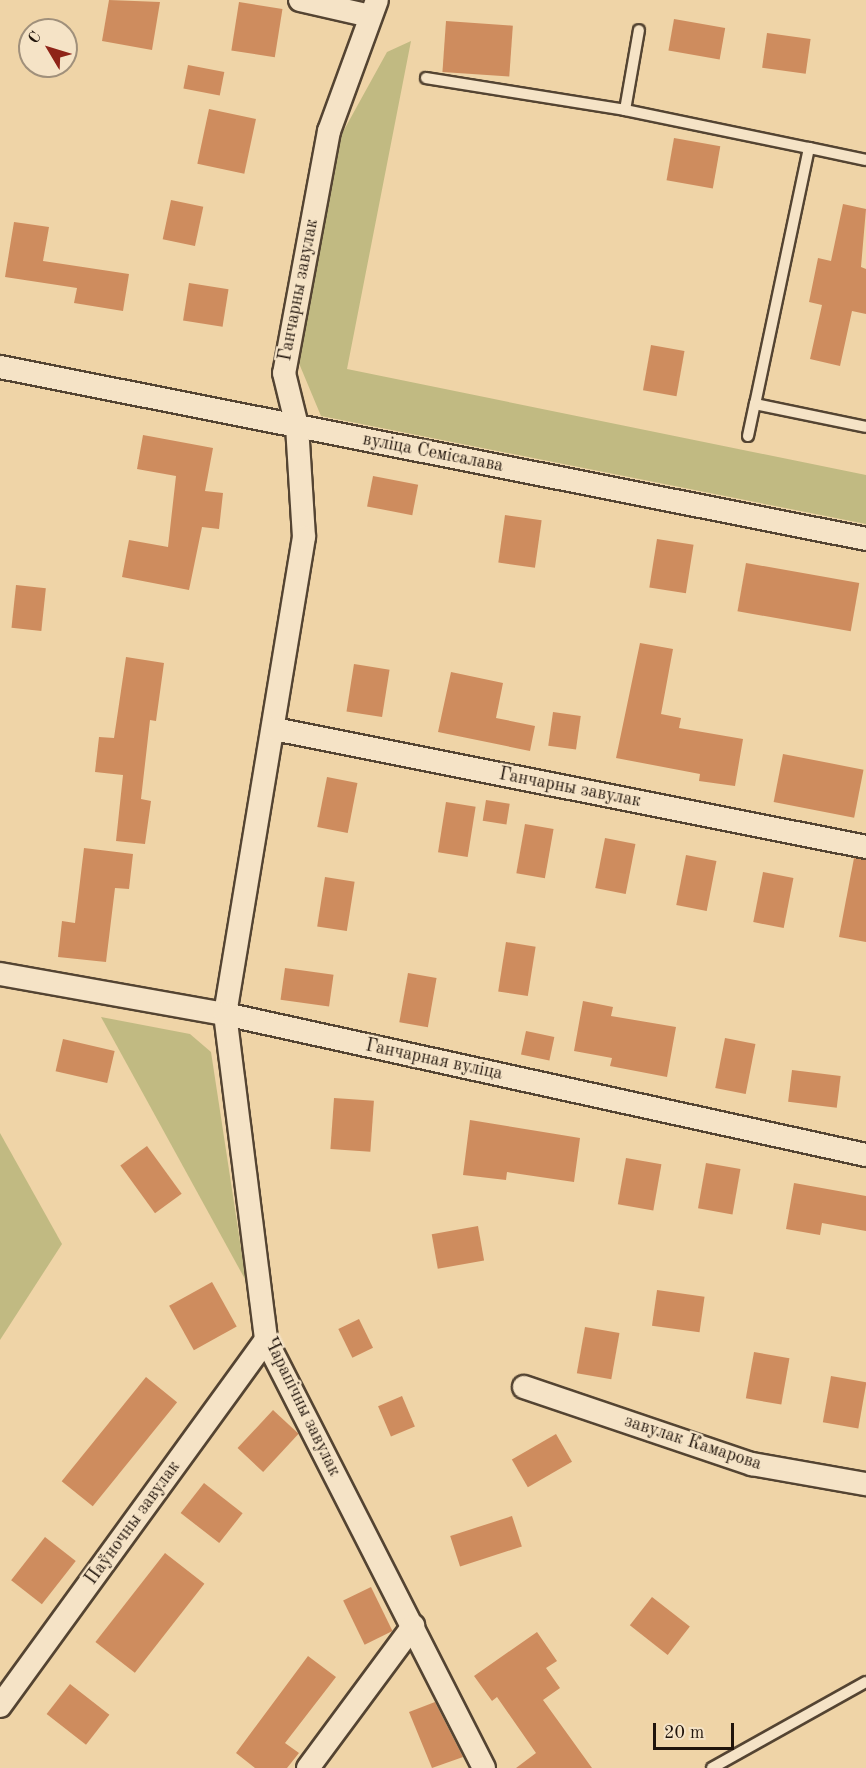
<!DOCTYPE html>
<html>
<head>
<meta charset="utf-8">
<style>
	body { margin:0 }
	#map { position:relative; width:866px; height:1768px; overflow:hidden; background:#efd4a7; font-family:"Old Standard TT",serif }
	div>[style] { position:absolute }
	.green>* { inset:0; background:#c1ba82 }
	.building>* { inset:0; background:#ce8c5e; transform-origin:0 0 }
	.roads { filter:drop-shadow(2px 0 #544432) drop-shadow(-2px 0 #544432) drop-shadow(0 2px #544432) drop-shadow(0 -2px #544432) }
	.service>* { height:10px; margin:-5px; padding:0 5px; transform-origin:5px; border-radius:5px; background:#f5e3c6 }
	.minor>* { height:22px; margin:-11px; padding:0 11px; transform-origin:11px; border-radius:11px; background:#f5e3c6 }
	span { translate:-50% -50%; white-space:nowrap; text-align:center; line-height:1.15; -webkit-text-stroke:4.5px #f5e3c6; paint-order:stroke }
	.street-label { font-size:18px; color:#20140b }
	.north { position:absolute; left:18px; top:18px; width:60px; height:60px; box-sizing:border-box; background:#f5e3c6; border:2px solid #a0907b; border-radius:50%; rotate:308deg; font-size:16px; font-weight:700; line-height:24px; text-align:center; color:#20140b }
	.north::after { content:''; display:block; margin:auto; width:21px; height:27px; background:#8f2418; clip-path:polygon(50% 0,100% 100%,50% 72%,0 100%) }
	.scale { position:absolute; left:653px; top:1723px; width:81px; height:27px; box-sizing:border-box; border:3px solid #20140b; border-top:0; padding-left:8px; font-size:18px; line-height:21px; white-space:nowrap; color:#20140b; -webkit-text-stroke:4px #f5e3c6; paint-order:stroke }
</style>
</head>
<body>
<div id="map">
	<div class="green">
		<i style="clip-path:polygon(411px 41px,347px 369px,866px 475px,866px 524px,321px 416px,298px 361px,339px 139px,387px 52px)"></i>
		<i style="clip-path:polygon(101px 1017px,190px 1034px,211px 1052px,246px 1281px)"></i>
		<i style="clip-path:polygon(0 1133px,62px 1244px,0 1340px)"></i>
	</div>
	<div class="building">
		<i style="clip-path:polygon(109px 0,160px 2px,152px 50px,102px 41px)"></i>
		<i style="left:239px;top:2px;width:44px;height:49px;rotate:9deg"></i>
		<i style="left:674px;top:19px;width:52px;height:32px;rotate:10deg"></i>
		<i style="left:446px;top:21px;width:67px;height:51px;rotate:4deg"></i>
		<i style="left:767px;top:33px;width:44px;height:35px;rotate:8deg"></i>
		<i style="left:188px;top:65px;width:37px;height:24px;rotate:11deg"></i>
		<i style="left:209px;top:109px;width:48px;height:56px;rotate:12deg"></i>
		<i style="left:674px;top:138px;width:47px;height:43px;rotate:10deg"></i>
		<i style="left:171px;top:200px;width:33px;height:40px;rotate:12deg"></i>
		<i style="clip-path:polygon(843px 204px,866px 209px,861px 267px,866px 269px,866px 314px,852px 311px,840px 366px,810px 359px,822px 305px,809px 302px,818px 258px,831px 261px)"></i>
		<i style="clip-path:polygon(14px 222px,49px 227px,43px 261px,129px 274px,123px 311px,74px 303px,77px 288px,5px 277px)"></i>
		<i style="left:189px;top:283px;width:40px;height:38px;rotate:9deg"></i>
		<i style="left:651px;top:345px;width:34px;height:46px;rotate:10deg"></i>
		<i style="clip-path:polygon(143px 435px,213px 448px,205px 491px,223px 493px,219px 529px,202px 527px,189px 590px,122px 577px,129px 540px,168px 547px,176px 476px,137px 469px)"></i>
		<i style="left:373px;top:476px;width:46px;height:31px;rotate:11deg"></i>
		<i style="left:505px;top:515px;width:37px;height:48px;rotate:8deg"></i>
		<i style="left:657px;top:539px;width:37px;height:49px;rotate:9deg"></i>
		<i style="left:746px;top:563px;width:115px;height:49px;rotate:10deg"></i>
		<i style="left:16px;top:585px;width:30px;height:43px;rotate:6deg"></i>
		<i style="clip-path:polygon(640px 643px,673px 649px,661px 714px,681px 718px,679px 728px,743px 739px,735px 786px,699px 781px,700px 774px,616px 758px)"></i>
		<i style="clip-path:polygon(126px 657px,164px 663px,156px 721px,150px 720px,141px 799px,151px 801px,145px 844px,116px 841px,123px 775px,95px 772px,99px 737px,114px 738px)"></i>
		<i style="left:354px;top:664px;width:36px;height:48px;rotate:9deg"></i>
		<i style="clip-path:polygon(451px 672px,503px 683px,496px 718px,535px 726px,530px 751px,438px 732px)"></i>
		<i style="left:553px;top:712px;width:28px;height:34px;rotate:8deg"></i>
		<i style="left:783px;top:754px;width:82px;height:49px;rotate:11deg"></i>
		<i style="left:327px;top:777px;width:31px;height:51px;rotate:11deg"></i>
		<i style="left:486px;top:800px;width:24px;height:21px;rotate:9deg"></i>
		<i style="left:446px;top:802px;width:30px;height:51px;rotate:9deg"></i>
		<i style="left:525px;top:824px;width:29px;height:50px;rotate:10deg"></i>
		<i style="left:605px;top:838px;width:31px;height:51px;rotate:11deg"></i>
		<i style="clip-path:polygon(84px 848px,133px 854px,129px 889px,115px 888px,106px 962px,58px 957px,62px 921px,75px 923px)"></i>
		<i style="left:686px;top:855px;width:31px;height:51px;rotate:11deg"></i>
		<i style="clip-path:polygon(854px 858px,866px 860px,866px 942px,839px 937px)"></i>
		<i style="left:763px;top:872px;width:31px;height:51px;rotate:11deg"></i>
		<i style="left:325px;top:877px;width:30px;height:50px;rotate:9deg"></i>
		<i style="left:506px;top:942px;width:30px;height:50px;rotate:9deg"></i>
		<i style="left:285px;top:968px;width:49px;height:32px;rotate:8deg"></i>
		<i style="left:408px;top:973px;width:29px;height:50px;rotate:10deg"></i>
		<i style="clip-path:polygon(583px 1001px,613px 1007px,611px 1016px,676px 1027px,667px 1077px,610px 1066px,612px 1058px,574px 1051px)"></i>
		<i style="left:526px;top:1031px;width:29px;height:24px;rotate:12deg"></i>
		<i style="left:725px;top:1038px;width:31px;height:51px;rotate:11deg"></i>
		<i style="left:63px;top:1039px;width:53px;height:33px;rotate:13deg"></i>
		<i style="left:792px;top:1070px;width:49px;height:32px;rotate:7deg"></i>
		<i style="left:334px;top:1098px;width:40px;height:51px;rotate:4deg"></i>
		<i style="clip-path:polygon(470px 1120px,580px 1138px,574px 1182px,507px 1172px,506px 1180px,463px 1175px)"></i>
		<i style="left:147px;top:1146px;width:59px;height:33px;rotate:54deg"></i>
		<i style="left:626px;top:1158px;width:36px;height:47px;rotate:10deg"></i>
		<i style="left:706px;top:1163px;width:35px;height:46px;rotate:10deg"></i>
		<i style="clip-path:polygon(794px 1183px,866px 1196px,866px 1231px,822px 1223px,820px 1235px,786px 1229px)"></i>
		<i style="left:478px;top:1226px;width:35px;height:47px;rotate:80deg"></i>
		<i style="left:212px;top:1282px;width:51px;height:49px;rotate:61deg"></i>
		<i style="left:657px;top:1290px;width:48px;height:36px;rotate:8deg"></i>
		<i style="left:359px;top:1319px;width:32px;height:23px;rotate:64deg"></i>
		<i style="left:585px;top:1327px;width:35px;height:47px;rotate:10deg"></i>
		<i style="left:754px;top:1352px;width:36px;height:47px;rotate:10deg"></i>
		<i style="left:831px;top:1376px;width:36px;height:47px;rotate:10deg"></i>
		<i style="left:146px;top:1377px;width:40px;height:134px;rotate:39deg"></i>
		<i style="left:402px;top:1396px;width:33px;height:26px;rotate:67deg"></i>
		<i style="left:273px;top:1410px;width:35px;height:52px;rotate:43deg"></i>
		<i style="left:556px;top:1434px;width:32px;height:51px;rotate:60deg"></i>
		<i style="left:204px;top:1483px;width:49px;height:38px;rotate:38deg"></i>
		<i style="left:512px;top:1516px;width:32px;height:65px;rotate:72deg"></i>
		<i style="left:45px;top:1537px;width:39px;height:55px;rotate:38deg"></i>
		<i style="left:165px;top:1553px;width:50px;height:113px;rotate:38deg"></i>
		<i style="left:371px;top:1587px;width:49px;height:31px;rotate:64deg"></i>
		<i style="left:652px;top:1597px;width:48px;height:36px;rotate:38deg"></i>
		<i style="clip-path:polygon(537px 1632px,557px 1661px,546px 1668px,560px 1688px,543px 1700px,592px 1768px,516px 1768px,536px 1753px,497px 1697px,492px 1701px,474px 1676px)"></i>
		<i style="clip-path:polygon(308px 1656px,336px 1677px,285px 1743px,299px 1753px,287px 1768px,255px 1768px,236px 1753px)"></i>
		<i style="left:70px;top:1684px;width:50px;height:38px;rotate:38deg"></i>
		<i style="clip-path:polygon(435px 1702px,463px 1757px,432px 1768px,409px 1712px)"></i>
	</div>
	<div class="roads">
		<div class="service">
			<i style="left:426px;top:78px;width:202px;rotate:9.1deg"></i>
			<i style="left:625px;top:110px;width:188px;rotate:11.7deg"></i>
			<i style="left:809px;top:148px;width:262px;rotate:101.9deg"></i>
			<i style="left:625px;top:110px;width:81px;rotate:-80.1deg"></i>
			<i style="left:809px;top:148px;width:58px;rotate:11.9deg"></i>
			<i style="left:748px;top:436px;width:33px;rotate:-78deg"></i>
			<i style="left:755px;top:404px;width:113px;rotate:11.7deg"></i>
			<i style="left:712px;top:1768px;width:176px;rotate:-29.2deg"></i>
		</div>
		<div class="minor">
			<i style="left:300px;top:0;width:72px;rotate:12.9deg"></i>
			<i style="left:377px;top:0;width:140px;rotate:110.1deg"></i>
			<i style="left:329px;top:131px;width:246px;rotate:100.5deg"></i>
			<i style="left:284px;top:373px;width:55px;rotate:76.2deg"></i>
			<i style="left:297px;top:426px;width:111px;rotate:86.4deg"></i>
			<i style="left:304px;top:537px;width:483px;rotate:99.4deg"></i>
			<i style="left:225px;top:1014px;width:329px;rotate:82.8deg"></i>
			<i style="left:266px;top:1340px;width:480px;rotate:63deg"></i>
			<i style="left:0;top:367px;width:883px;rotate:11.23deg"></i>
			<i style="left:274px;top:729px;width:604px;rotate:11.27deg"></i>
			<i style="left:0;top:974px;width:229px;rotate:10.1deg"></i>
			<i style="left:225px;top:1014px;width:656px;rotate:12.41deg"></i>
			<i style="left:524px;top:1387px;width:241px;rotate:18.7deg"></i>
			<i style="left:752px;top:1464px;width:116px;rotate:10deg"></i>
			<i style="left:0;top:1706px;width:452px;rotate:-54deg"></i>
			<i style="left:308px;top:1768px;width:177px;rotate:-53.5deg"></i>
		</div>
	</div>
	<div class="street-label">
		<span style="left:299px;top:290px;rotate:-79deg">Ганчарны завулак</span>
		<span style="left:433px;top:453px;rotate:11deg">вуліца Семісалава</span>
		<span style="left:570px;top:788px;rotate:11deg">Ганчарны завулак</span>
		<span style="left:434px;top:1060px;rotate:12deg">Ганчарная вуліца</span>
		<span style="left:302px;top:1407px;rotate:64deg">Чарапічны завулак</span>
		<span style="left:693px;top:1443px;rotate:18deg">завулак Камарова</span>
		<span style="left:133px;top:1523px;rotate:-54deg">Паўночны завулак</span>
	</div>
	<div class="north">С</div>
	<div class="scale">20 m</div>
</div>
</body>
</html>
